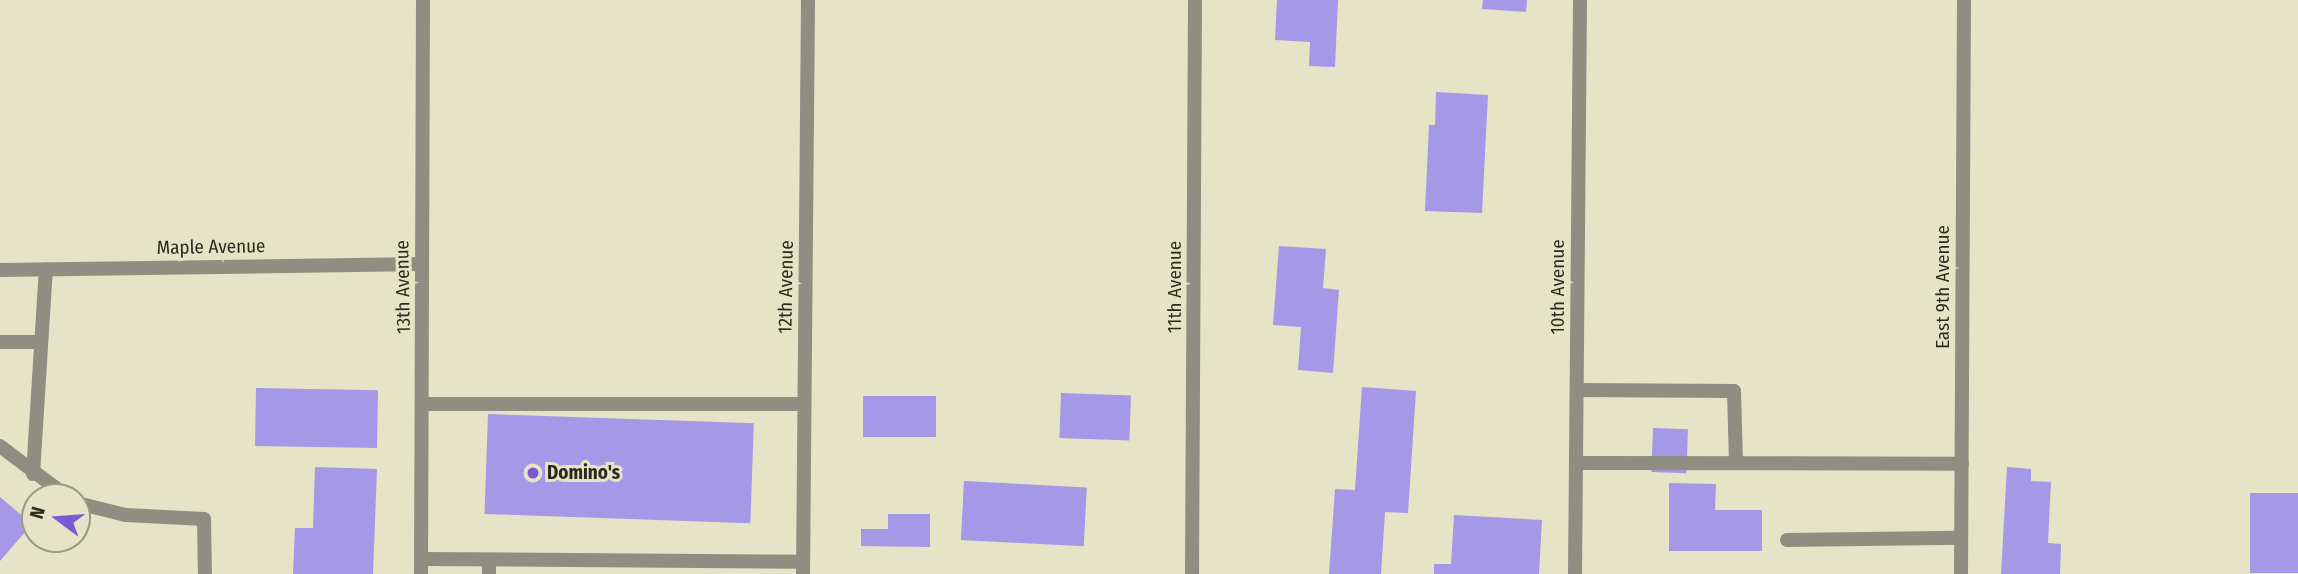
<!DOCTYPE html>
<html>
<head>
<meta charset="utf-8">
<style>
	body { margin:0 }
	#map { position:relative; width:2298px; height:574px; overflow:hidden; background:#e5e4c6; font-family:"Fira Sans Condensed",sans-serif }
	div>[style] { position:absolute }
	.building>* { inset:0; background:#a598e7; transform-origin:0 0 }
	.service>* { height:14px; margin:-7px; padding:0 7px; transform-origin:7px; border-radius:7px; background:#8e8e81 }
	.minor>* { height:14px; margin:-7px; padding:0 7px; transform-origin:7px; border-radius:7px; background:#8e8e81 }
	.dots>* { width:19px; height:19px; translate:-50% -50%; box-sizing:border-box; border:4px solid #e5e4c6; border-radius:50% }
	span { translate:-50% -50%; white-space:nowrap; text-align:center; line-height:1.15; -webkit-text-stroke:6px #e5e4c6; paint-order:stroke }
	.street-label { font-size:19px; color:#2c2b20 }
	.poi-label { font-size:19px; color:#2c2b20; font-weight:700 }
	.left { translate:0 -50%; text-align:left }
	.north { position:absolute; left:21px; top:483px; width:70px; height:70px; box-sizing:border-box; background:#e5e4c6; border:2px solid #9b9a84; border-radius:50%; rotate:286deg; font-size:19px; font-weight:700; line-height:28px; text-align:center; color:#2c2b20 }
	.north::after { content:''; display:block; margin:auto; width:24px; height:32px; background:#795ad5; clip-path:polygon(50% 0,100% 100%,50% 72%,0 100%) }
</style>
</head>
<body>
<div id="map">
	<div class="building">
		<i style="clip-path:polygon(1277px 0,1338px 0,1335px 67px,1309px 66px,1310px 42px,1275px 40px)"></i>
		<i style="clip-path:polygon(1483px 0,1527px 0,1526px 12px,1482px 9px)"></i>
		<i style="clip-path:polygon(1436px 92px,1488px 95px,1482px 213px,1425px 211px,1429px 125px,1435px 125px)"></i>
		<i style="clip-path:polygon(1279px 246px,1326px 249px,1323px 288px,1339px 290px,1333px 373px,1298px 370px,1301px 327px,1273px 325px)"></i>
		<i style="clip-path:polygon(1362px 387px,1416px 391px,1408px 513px,1385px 512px,1381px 574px,1329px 574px,1335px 489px,1355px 490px)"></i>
		<i style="left:256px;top:388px;width:122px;height:58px;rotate:1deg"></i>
		<i style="left:1061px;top:393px;width:70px;height:45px;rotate:2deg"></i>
		<i style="left:863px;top:396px;width:73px;height:41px"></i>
		<i style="left:488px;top:414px;width:266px;height:100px;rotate:2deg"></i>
		<i style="left:1653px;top:428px;width:35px;height:44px;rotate:2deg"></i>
		<i style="clip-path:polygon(315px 467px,377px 469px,373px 574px,293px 574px,295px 528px,313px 528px)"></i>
		<i style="clip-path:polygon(2007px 467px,2031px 469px,2031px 481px,2051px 482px,2048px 543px,2061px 544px,2060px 574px,2001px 574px)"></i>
		<i style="left:964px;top:481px;width:123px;height:59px;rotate:3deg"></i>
		<i style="clip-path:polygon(1669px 483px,1716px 484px,1715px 510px,1762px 510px,1762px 551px,1669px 551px)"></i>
		<i style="left:2250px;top:493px;width:48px;height:80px"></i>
		<i style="clip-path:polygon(0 497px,32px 524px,0 561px)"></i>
		<i style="clip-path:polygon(888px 514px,930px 514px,930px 547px,861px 546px,861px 529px,888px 529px)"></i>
		<i style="clip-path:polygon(1454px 515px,1542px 520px,1539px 574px,1434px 574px,1434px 564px,1451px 564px)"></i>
	</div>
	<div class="service">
		<i style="left:0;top:342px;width:41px"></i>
		<i style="left:1577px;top:390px;width:157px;rotate:0.4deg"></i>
		<i style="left:1734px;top:391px;width:72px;rotate:88.4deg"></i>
		<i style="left:424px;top:404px;width:380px"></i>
		<i style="left:0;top:446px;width:85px;rotate:36.9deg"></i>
		<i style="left:1576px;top:463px;width:386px;rotate:0.1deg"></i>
		<i style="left:33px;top:474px;width:205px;rotate:-86.4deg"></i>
		<i style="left:77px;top:503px;width:50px;rotate:13.8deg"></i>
		<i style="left:126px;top:515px;width:78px;rotate:2.9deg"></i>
		<i style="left:204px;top:519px;width:55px;rotate:89deg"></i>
		<i style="left:1787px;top:540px;width:174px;rotate:-0.7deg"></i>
		<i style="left:421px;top:559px;width:382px;rotate:0.4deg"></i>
		<i style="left:489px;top:574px;width:14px;rotate:-90deg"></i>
	</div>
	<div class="minor">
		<i style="left:0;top:270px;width:422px;rotate:-0.8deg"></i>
		<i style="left:421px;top:574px;width:574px;rotate:-89.8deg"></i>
		<i style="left:803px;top:574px;width:574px;rotate:-89.5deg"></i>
		<i style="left:1192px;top:574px;width:574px;rotate:-89.7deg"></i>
		<i style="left:1575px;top:574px;width:574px;rotate:-89.5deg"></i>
		<i style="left:1961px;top:574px;width:574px;rotate:-89.7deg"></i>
	</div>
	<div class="dots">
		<i style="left:533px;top:473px;background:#795ad5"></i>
	</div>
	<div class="street-label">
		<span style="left:211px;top:247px;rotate:-1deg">Maple Avenue</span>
		<span style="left:403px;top:287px;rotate:-91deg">13th Avenue</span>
		<span style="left:786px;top:287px;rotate:-89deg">12th Avenue</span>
		<span style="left:1175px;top:287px;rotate:-90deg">11th Avenue</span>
		<span style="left:1558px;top:287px;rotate:-90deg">10th Avenue</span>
		<span style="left:1943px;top:287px;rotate:-90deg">East 9th Avenue</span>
	</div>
	<div class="poi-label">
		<span class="left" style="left:547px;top:473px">Domino's</span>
	</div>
	<div class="north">N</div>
</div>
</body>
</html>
